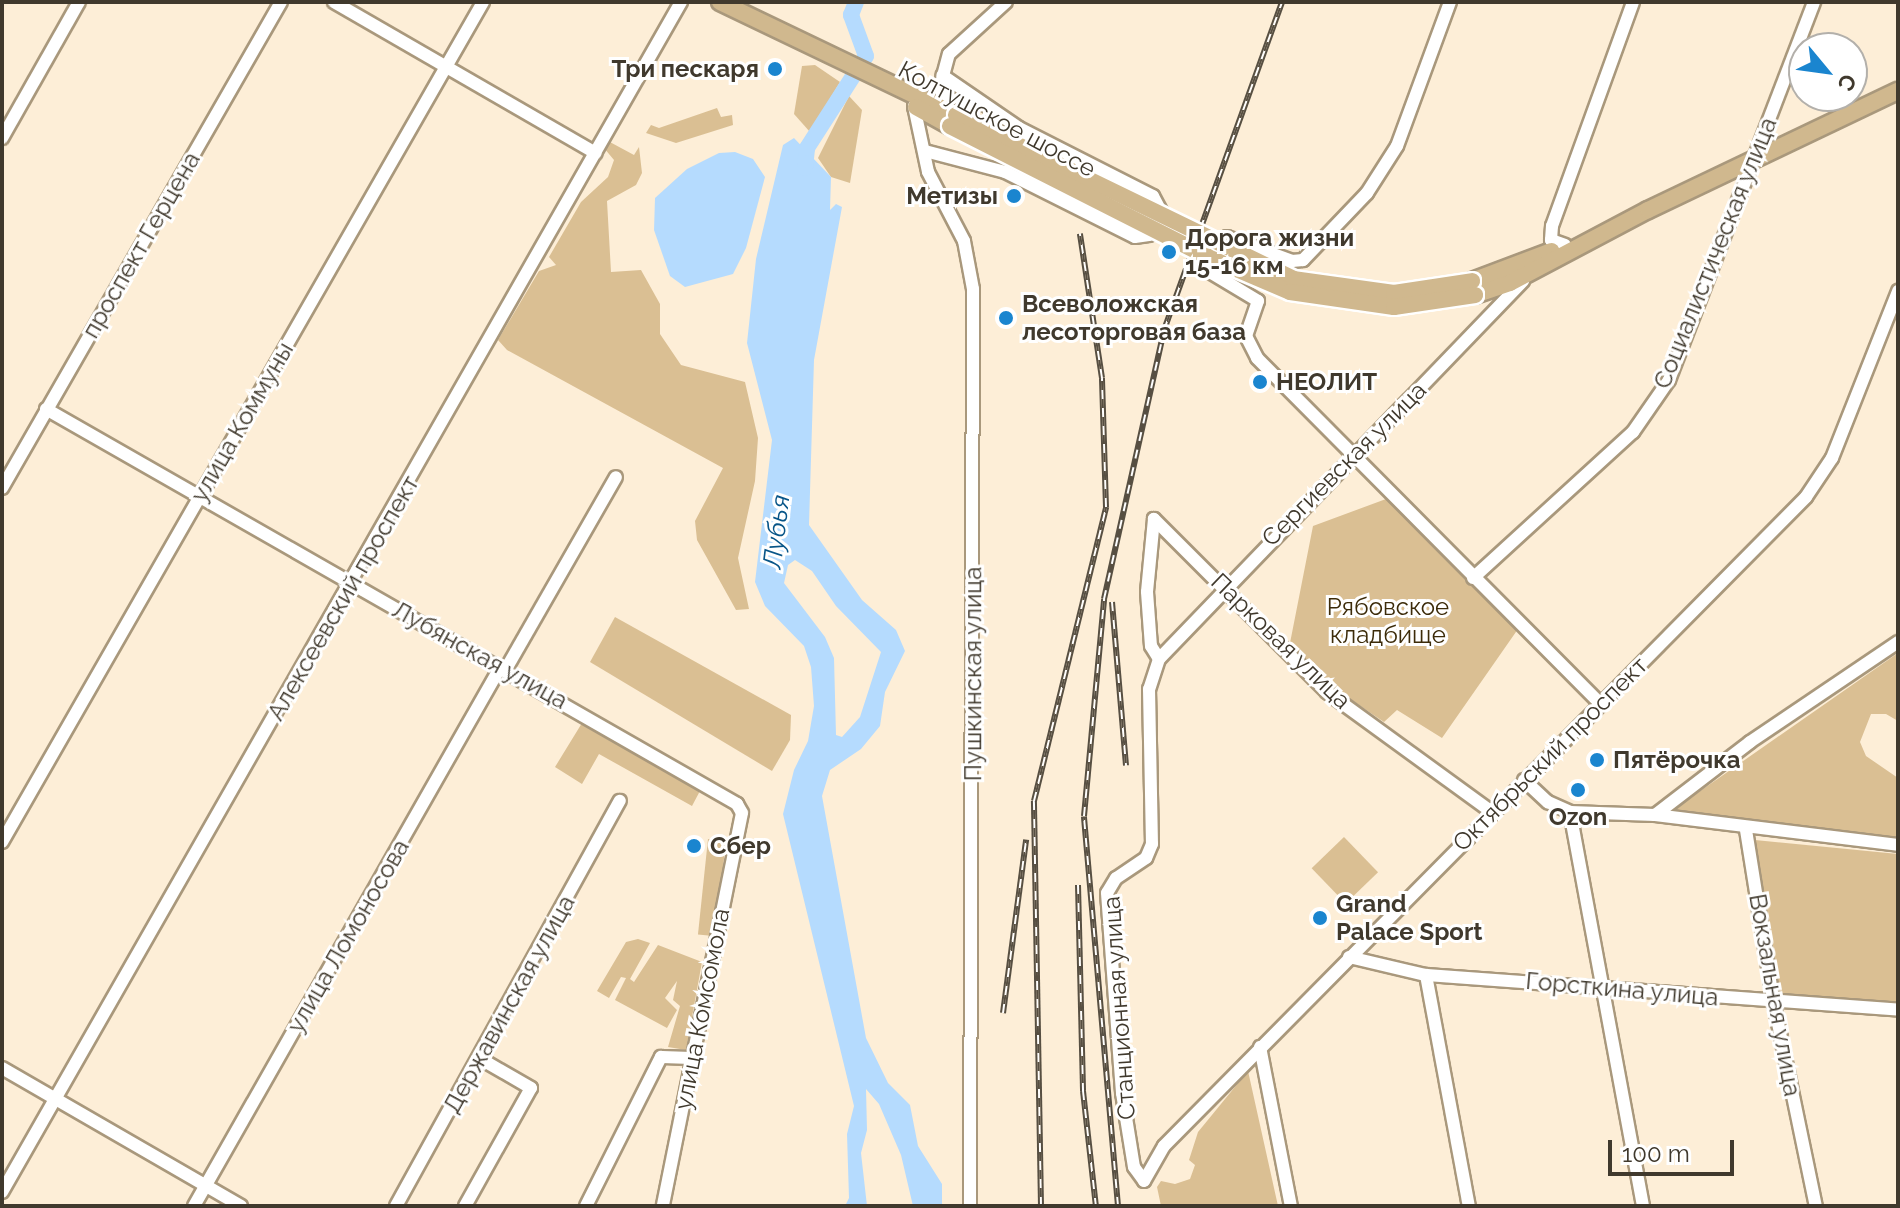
<!DOCTYPE html>
<html>
<head>
<meta charset="utf-8">
<style>
	body { margin:0 }
	#map { position:relative; width:1900px; height:1208px; overflow:hidden; background:#fdeed7; font-family:Raleway,sans-serif }
	div>[style] { position:absolute }
	.green>* { inset:0; background:#dabf93; transform-origin:0 0 }
	.water>* { inset:0; background:#b5dbfe }
	.river>* { height:16px; margin:-8px; padding:0 8px; transform-origin:8px; border-radius:8px; background:#b5dbfe }
	.roads { filter:drop-shadow(2px 0 #a9987c) drop-shadow(-2px 0 #a9987c) drop-shadow(0 2px #a9987c) drop-shadow(0 -2px #a9987c) }
	.minor>* { height:12px; margin:-6px; padding:0 6px; transform-origin:6px; border-radius:6px; background:#fff }
	.major>* { height:16px; margin:-8px; padding:0 8px; transform-origin:8px; border-radius:8px; background:#d0b88e }
	.rail>* { height:6px; margin-top:-3px; transform-origin:0; background:repeating-linear-gradient(90deg,#fff 0 9px,#574f42 0 18px); box-sizing:border-box; border-block:2px solid #574f42 }
	.bridges { filter:drop-shadow(2px 0 #fff) drop-shadow(-2px 0 #fff) drop-shadow(0 2px #fff) drop-shadow(0 -2px #fff) }
	.major-bridge>* { height:16px; margin:-8px; padding:0 8px; transform-origin:8px; border-radius:8px; background:#d0b88e }
	.dots>* { width:22px; height:22px; translate:-50% -50%; box-sizing:border-box; border:4px solid #fff; border-radius:50% }
	span { translate:-50% -50%; white-space:nowrap; text-align:center; line-height:1.15; -webkit-text-stroke:6px #fff; paint-order:stroke }
	.poi-label { font-size:24px; color:#40392d; font-weight:700 }
	.right { translate:-100% -50%; text-align:right }
	.left { translate:0 -50%; text-align:left }
	.street-label { font-size:24px; color:#40392d }
	.park-label { font-size:24px; color:#3c2b09 }
	.water-label { font-size:26px; color:#075588; font-style:italic }
	.frame { position:absolute; inset:0; border:4px solid #40392d; pointer-events:none }
	.north { position:absolute; left:1788px; top:32px; width:80px; height:80px; box-sizing:border-box; background:#fff; border:2px solid #b3b0ab; border-radius:50%; rotate:119deg; font-size:22px; font-weight:700; line-height:32px; text-align:center; color:#40392d }
	.north::after { content:''; display:block; margin:auto; width:28px; height:36px; background:#1a85cf; clip-path:polygon(50% 0,100% 100%,50% 72%,0 100%) }
	.scale { position:absolute; left:1608px; top:1140px; width:126px; height:36px; box-sizing:border-box; border:4px solid #40392d; border-top:0; padding-left:10px; font-size:24px; line-height:28px; white-space:nowrap; color:#40392d; -webkit-text-stroke:6px #fff; paint-order:stroke }
</style>
</head>
<body>
<div id="map">
	<div class="green">
		<i style="clip-path:polygon(815px 65px,840px 82px,810px 132px,794px 114px,802px 66px)"></i>
		<i style="clip-path:polygon(849px 96px,862px 110px,850px 183px,831px 177px,818px 158px)"></i>
		<i style="clip-path:polygon(717px 108px,721px 117px,732px 115px,733px 125px,676px 143px,646px 133px,651px 125px,659px 128px)"></i>
		<i style="clip-path:polygon(608px 141px,634px 155px,639px 147px,642px 173px,636px 185px,607px 201px,611px 272px,641px 270px,660px 304px,660px 334px,681px 365px,745px 382px,758px 438px,755px 481px,738px 558px,749px 609px,736px 610px,697px 540px,695px 521px,723px 468px,507px 350px,498px 340px,539px 271px,556px 265px,549px 257px,581px 202px,608px 177px,614px 160px,604px 148px)"></i>
		<i style="clip-path:polygon(1386px 499px,1518px 629px,1442px 738px,1397px 710px,1384px 722px,1331px 686px,1290px 643px,1313px 526px)"></i>
		<i style="clip-path:polygon(615px 617px,791px 715px,790px 740px,772px 771px,590px 662px)"></i>
		<i style="clip-path:polygon(1898px 653px,1898px 721px,1886px 714px,1871px 714px,1860px 742px,1866px 756px,1898px 778px,1898px 838px,1673px 810px)"></i>
		<i style="clip-path:polygon(582px 723px,701px 789px,692px 806px,599px 754px,582px 784px,555px 767px)"></i>
		<i style="left:1344px;top:837px;width:49px;height:45px;rotate:46deg"></i>
		<i style="left:708px;top:839px;width:18px;height:96px;rotate:6deg"></i>
		<i style="clip-path:polygon(1755px 840px,1898px 854px,1898px 1003px,1780px 996px)"></i>
		<i style="clip-path:polygon(638px 939px,650px 943px,630px 979px,634px 982px,658px 945px,702px 962px,686px 1050px,668px 1047px,680px 1006px,673px 1000px,677px 981px,665px 998px,677px 1010px,667px 1028px,615px 1000px,626px 978px,621px 977px,609px 998px,597px 991px,626px 942px)"></i>
		<i style="clip-path:polygon(1248px 1071px,1278px 1206px,1161px 1206px,1157px 1187px,1161px 1181px,1175px 1184px,1190px 1179px,1195px 1165px,1189px 1160px,1198px 1132px)"></i>
	</div>
	<div class="water">
		<i style="clip-path:polygon(evenodd,794px 138px,831px 177px,830px 210px,836px 204px,842px 207px,814px 360px,809px 525px,862px 600px,896px 630px,905px 651px,885px 692px,880px 726px,861px 749px,830px 770px,822px 796px,866px 1038px,888px 1083px,910px 1105px,918px 1146px,942px 1184px,942px 1206px,913px 1206px,901px 1155px,879px 1104px,866px 1089px,867px 1130px,861px 1153px,867px 1206px,845px 1206px,849px 1198px,847px 1134px,854px 1106px,783px 814px,794px 770px,808px 741px,814px 706px,811px 667px,804px 646px,765px 606px,755px 582px,772px 440px,747px 343px,756px 259px,783px 145px,794px 138px,795px 560px,812px 571px,836px 606px,881px 652px,860px 717px,842px 737px,836px 735px,834px 658px,825px 637px,784px 583px,788px 565px,795px 560px)"></i>
		<i style="clip-path:polygon(735px 152px,753px 159px,765px 177px,746px 248px,733px 274px,685px 287px,670px 276px,654px 230px,655px 198px,687px 169px,719px 153px)"></i>
	</div>
	<div class="river">
		<i style="left:805px;top:168px;width:20px;rotate:-84deg"></i>
		<i style="left:807px;top:148px;width:109px;rotate:-57.3deg"></i>
		<i style="left:866px;top:56px;width:44px;rotate:-110.1deg"></i>
		<i style="left:851px;top:15px;width:14px;rotate:-69deg"></i>
	</div>
	<div class="roads">
		<div class="minor">
			<i style="left:334px;top:2px;width:302px;rotate:30deg"></i>
			<i style="left:1450px;top:2px;width:153px;rotate:110.2deg"></i>
			<i style="left:1397px;top:146px;width:56px;rotate:122.6deg"></i>
			<i style="left:1367px;top:193px;width:93px;rotate:133.7deg"></i>
			<i style="left:1303px;top:260px;width:11px;rotate:175deg"></i>
			<i style="left:1292px;top:261px;width:69px;rotate:-159.7deg"></i>
			<i style="left:1227px;top:237px;width:39px;rotate:116deg"></i>
			<i style="left:1210px;top:272px;width:56px;rotate:31.1deg"></i>
			<i style="left:1258px;top:301px;width:37px;rotate:109deg"></i>
			<i style="left:1246px;top:336px;width:25px;rotate:63deg"></i>
			<i style="left:1257px;top:358px;width:487px;rotate:45.2deg"></i>
			<i style="left:914px;top:106px;width:67px;rotate:78deg"></i>
			<i style="left:928px;top:172px;width:78px;rotate:62.4deg"></i>
			<i style="left:964px;top:241px;width:49px;rotate:79.4deg"></i>
			<i style="left:973px;top:289px;width:917px;rotate:90.19deg"></i>
			<i style="left:946px;top:109px;width:23px;rotate:-105deg"></i>
			<i style="left:940px;top:87px;width:34px;rotate:-75deg"></i>
			<i style="left:949px;top:54px;width:77px;rotate:-42.4deg"></i>
			<i style="left:2px;top:138px;width:156px;rotate:-60.5deg"></i>
			<i style="left:925px;top:151px;width:83px;rotate:14.7deg"></i>
			<i style="left:1005px;top:172px;width:145px;rotate:26.6deg"></i>
			<i style="left:1135px;top:237px;width:14px;rotate:-8deg"></i>
			<i style="left:1149px;top:235px;width:26px;rotate:-59deg"></i>
			<i style="left:1162px;top:213px;width:19px;rotate:-118deg"></i>
			<i style="left:1153px;top:196px;width:150px;rotate:-153.1deg"></i>
			<i style="left:1019px;top:128px;width:93px;rotate:-145.5deg"></i>
			<i style="left:1565px;top:245px;width:15px;rotate:-160deg"></i>
			<i style="left:1551px;top:240px;width:14px;rotate:-86deg"></i>
			<i style="left:1552px;top:226px;width:238px;rotate:-70.1deg"></i>
			<i style="left:46px;top:409px;width:796px;rotate:29.75deg"></i>
			<i style="left:737px;top:804px;width:10px;rotate:61deg"></i>
			<i style="left:742px;top:813px;width:401px;rotate:101.4deg"></i>
			<i style="left:2px;top:488px;width:560px;rotate:-60.14deg"></i>
			<i style="left:1473px;top:578px;width:217px;rotate:-42.4deg"></i>
			<i style="left:1633px;top:432px;width:63px;rotate:-55.3deg"></i>
			<i style="left:1669px;top:380px;width:405px;rotate:-69deg"></i>
			<i style="left:1159px;top:659px;width:525px;rotate:-46.08deg"></i>
			<i style="left:506px;top:669px;width:221px;rotate:-60.2deg"></i>
			<i style="left:1524px;top:780px;width:33px;rotate:43deg"></i>
			<i style="left:1548px;top:802px;width:24px;rotate:24deg"></i>
			<i style="left:1570px;top:812px;width:85px;rotate:2deg"></i>
			<i style="left:1655px;top:815px;width:245px;rotate:7deg"></i>
			<i style="left:1492px;top:812px;width:204px;rotate:-144deg"></i>
			<i style="left:1327px;top:692px;width:245px;rotate:-135deg"></i>
			<i style="left:1154px;top:519px;width:73px;rotate:95.5deg"></i>
			<i style="left:1147px;top:592px;width:54px;rotate:85.8deg"></i>
			<i style="left:1151px;top:646px;width:15px;rotate:58deg"></i>
			<i style="left:1159px;top:659px;width:32px;rotate:108deg"></i>
			<i style="left:1149px;top:689px;width:155px;rotate:88.9deg"></i>
			<i style="left:1152px;top:844px;width:15px;rotate:113deg"></i>
			<i style="left:1146px;top:858px;width:36px;rotate:146deg"></i>
			<i style="left:1116px;top:878px;width:17px;rotate:121deg"></i>
			<i style="left:1107px;top:893px;width:201px;rotate:85.7deg"></i>
			<i style="left:1122px;top:1093px;width:75px;rotate:80.8deg"></i>
			<i style="left:1134px;top:1167px;width:17px;rotate:54deg"></i>
			<i style="left:1144px;top:1181px;width:40px;rotate:-60.3deg"></i>
			<i style="left:1164px;top:1146px;width:913px;rotate:-45.31deg"></i>
			<i style="left:1806px;top:497px;width:47px;rotate:-56.3deg"></i>
			<i style="left:1832px;top:458px;width:180px;rotate:-68.4deg"></i>
			<i style="left:1570px;top:812px;width:401px;rotate:79.5deg"></i>
			<i style="left:1655px;top:815px;width:120px;rotate:-37.5deg"></i>
			<i style="left:1750px;top:742px;width:179px;rotate:-34deg"></i>
			<i style="left:1746px;top:830px;width:176px;rotate:80.9deg"></i>
			<i style="left:1774px;top:1004px;width:206px;rotate:78.3deg"></i>
			<i style="left:2px;top:842px;width:968px;rotate:-60.2deg"></i>
			<i style="left:1349px;top:957px;width:79px;rotate:13.2deg"></i>
			<i style="left:1426px;top:975px;width:473px;rotate:4.2deg"></i>
			<i style="left:1426px;top:975px;width:235px;rotate:79.5deg"></i>
			<i style="left:1260px;top:1047px;width:162px;rotate:79deg"></i>
			<i style="left:2px;top:1068px;width:276px;rotate:30deg"></i>
			<i style="left:2px;top:1192px;width:1370px;rotate:-60.29deg"></i>
			<i style="left:194px;top:1206px;width:621px;rotate:-60.38deg"></i>
			<i style="left:396px;top:1206px;width:463px;rotate:-61.1deg"></i>
			<i style="left:465px;top:1206px;width:135px;rotate:-60.8deg"></i>
			<i style="left:531px;top:1088px;width:60px;rotate:-150deg"></i>
			<i style="left:586px;top:1206px;width:167px;rotate:-63.3deg"></i>
			<i style="left:661px;top:1057px;width:31px;rotate:2deg"></i>
		</div>
		<div class="major">
			<i style="left:720px;top:2px;width:262px;rotate:25.6deg"></i>
			<i style="left:916px;top:107px;width:39px;rotate:29deg"></i>
			<i style="left:1472px;top:281px;width:85px;rotate:-20.6deg"></i>
			<i style="left:1475px;top:295px;width:37px;rotate:-19deg"></i>
			<i style="left:1510px;top:283px;width:156px;rotate:-27.9deg"></i>
			<i style="left:1648px;top:210px;width:277px;rotate:-25.5deg"></i>
		</div>
	</div>
	<div class="rail">
		<i style="left:1112px;top:602px;width:164px;rotate:85.1deg"></i>
		<i style="left:1078px;top:885px;width:206px;rotate:88.6deg"></i>
		<i style="left:1083px;top:1091px;width:116px;rotate:83.6deg"></i>
		<i style="left:1003px;top:1013px;width:175px;rotate:-82.4deg"></i>
		<i style="left:1041px;top:1206px;width:405px;rotate:-91deg"></i>
		<i style="left:1034px;top:801px;width:303px;rotate:-76.2deg"></i>
		<i style="left:1106px;top:507px;width:129px;rotate:-91.8deg"></i>
		<i style="left:1102px;top:378px;width:146px;rotate:-98.7deg"></i>
		<i style="left:1118px;top:1206px;width:391px;rotate:-95deg"></i>
		<i style="left:1084px;top:816px;width:218px;rotate:-84.7deg"></i>
		<i style="left:1104px;top:599px;width:276px;rotate:-77.4deg"></i>
		<i style="left:1164px;top:330px;width:349px;rotate:-70.2deg"></i>
	</div>
	<div class="bridges">
		<div class="major-bridge">
			<i style="left:956px;top:115px;width:375px;rotate:25.9deg"></i>
			<i style="left:1293px;top:279px;width:102px;rotate:7.9deg"></i>
			<i style="left:1394px;top:293px;width:79px;rotate:-8.7deg"></i>
			<i style="left:950px;top:126px;width:289px;rotate:26.9deg"></i>
			<i style="left:1208px;top:257px;width:89px;rotate:23.1deg"></i>
			<i style="left:1290px;top:292px;width:105px;rotate:8.2deg"></i>
			<i style="left:1394px;top:307px;width:82px;rotate:-8.4deg"></i>
		</div>
	</div>
	<div class="dots">
		<i style="left:775px;top:69px;background:#1a85cf"></i>
		<i style="left:1014px;top:196px;background:#1a85cf"></i>
		<i style="left:1169px;top:252px;background:#1a85cf"></i>
		<i style="left:1006px;top:318px;background:#1a85cf"></i>
		<i style="left:1260px;top:382px;background:#1a85cf"></i>
		<i style="left:1597px;top:760px;background:#1a85cf"></i>
		<i style="left:1578px;top:790px;background:#1a85cf"></i>
		<i style="left:694px;top:846px;background:#1a85cf"></i>
		<i style="left:1320px;top:918px;background:#1a85cf"></i>
	</div>
	<div class="poi-label">
		<span class="right" style="left:759px;top:69px">Три пескаря</span>
		<span class="right" style="left:998px;top:196px">Метизы</span>
		<span class="left" style="left:1185px;top:252px">Дорога жизни<br>15-16 км</span>
		<span class="left" style="left:1022px;top:318px">Всеволожская<br>лесоторговая база</span>
		<span class="left" style="left:1276px;top:382px">НЕОЛИТ</span>
		<span class="left" style="left:1613px;top:760px">Пятёрочка</span>
		<span style="left:1578px;top:817px">Ozon</span>
		<span class="left" style="left:710px;top:846px">Сбер</span>
		<span class="left" style="left:1336px;top:918px">Grand<br>Palace Sport</span>
	</div>
	<div class="street-label">
		<span style="left:997px;top:119px;rotate:28deg">Колтушское шоссе</span>
		<span style="left:141px;top:245px;rotate:-60deg">проспект Герцена</span>
		<span style="left:1715px;top:253px;rotate:-68deg">Социалистическая улица</span>
		<span style="left:242px;top:422px;rotate:-60deg">улица Коммуны</span>
		<span style="left:1344px;top:464px;rotate:-45deg">Сергиевская улица</span>
		<span style="left:343px;top:598px;rotate:-60deg">Алексеевский проспект</span>
		<span style="left:1281px;top:641px;rotate:44deg">Парковая улица</span>
		<span style="left:480px;top:655px;rotate:29deg">Лубянская улица</span>
		<span style="left:973px;top:674px;rotate:-90deg">Пушкинская улица</span>
		<span style="left:1550px;top:754px;rotate:-45deg">Октябрьский проспект</span>
		<span style="left:348px;top:936px;rotate:-60deg">улица Ломоносова</span>
		<span style="left:1622px;top:989px;rotate:5deg">Горсткина улица</span>
		<span style="left:1775px;top:995px;rotate:80deg">Вокзальная улица</span>
		<span style="left:509px;top:1004px;rotate:-61deg">Державинская улица</span>
		<span style="left:1119px;top:1008px;rotate:-94deg">Станционная улица</span>
		<span style="left:702px;top:1009px;rotate:-79deg">улица Комсомола</span>
	</div>
	<div class="park-label">
		<span style="left:1388px;top:621px">Рябовское<br>кладбище</span>
	</div>
	<div class="water-label">
		<span style="left:777px;top:532px;rotate:-83deg">Лубья</span>
	</div>
	<div class="frame"></div>
	<div class="north">С</div>
	<div class="scale">100 m</div>
</div>
</body>
</html>
